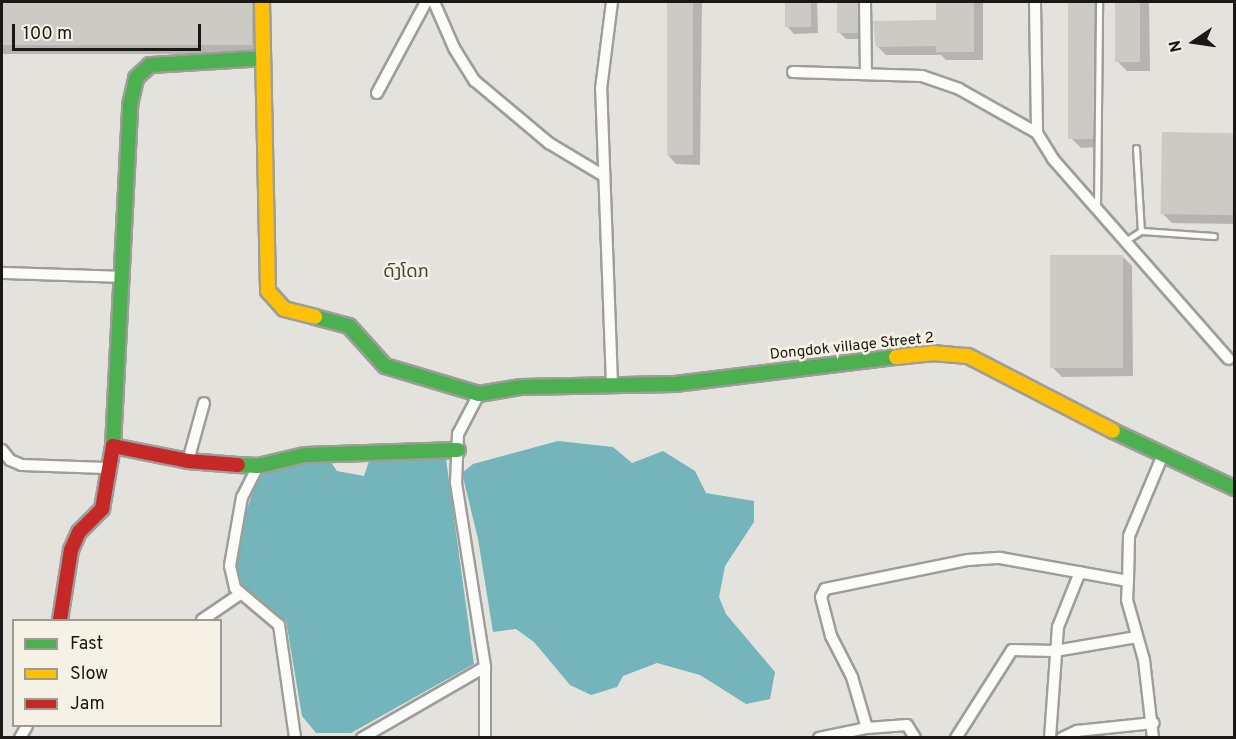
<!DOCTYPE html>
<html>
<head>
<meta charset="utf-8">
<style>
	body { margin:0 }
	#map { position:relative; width:1236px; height:739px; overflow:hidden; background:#e4e2dc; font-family:Overpass,"Noto Sans Lao",sans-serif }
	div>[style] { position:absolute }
	.water>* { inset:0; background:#73b5ba }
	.shadow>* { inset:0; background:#0003; transform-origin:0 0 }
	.building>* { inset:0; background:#cccac5; transform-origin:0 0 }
	.roads { filter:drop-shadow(2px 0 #9f9d99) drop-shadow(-2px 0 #9f9d99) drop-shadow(0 2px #9f9d99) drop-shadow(0 -2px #9f9d99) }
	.lane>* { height:5px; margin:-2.5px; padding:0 2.5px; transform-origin:2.5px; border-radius:2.5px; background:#fbfbfa }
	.street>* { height:10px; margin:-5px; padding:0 5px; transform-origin:5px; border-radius:5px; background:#fbfbfa }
	.fast>* { height:14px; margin:-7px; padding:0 7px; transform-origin:7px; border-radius:7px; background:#4caf50 }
	.slow>* { height:14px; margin:-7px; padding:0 7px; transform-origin:7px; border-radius:7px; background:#ffc107 }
	.jam>* { height:14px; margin:-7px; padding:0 7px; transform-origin:7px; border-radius:7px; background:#c62828 }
	span { translate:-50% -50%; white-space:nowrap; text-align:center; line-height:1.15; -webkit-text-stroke:5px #f5f1e5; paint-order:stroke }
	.street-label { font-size:15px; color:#191814 }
	.quarter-label { font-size:18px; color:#464239 }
	.frame { position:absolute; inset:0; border:3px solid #191814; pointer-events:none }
	.legend { position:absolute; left:12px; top:619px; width:210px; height:108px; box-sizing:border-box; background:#f5f1e5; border:2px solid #9d9a91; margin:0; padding:8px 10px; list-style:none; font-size:18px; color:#191814 }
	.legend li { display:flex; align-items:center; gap:12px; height:30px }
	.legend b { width:30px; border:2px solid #9d9a91 }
	.north { position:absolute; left:1164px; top:12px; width:60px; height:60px; -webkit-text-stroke:4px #f5f1e5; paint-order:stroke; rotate:257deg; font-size:16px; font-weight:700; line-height:24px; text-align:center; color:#191814 }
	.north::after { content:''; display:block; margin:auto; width:21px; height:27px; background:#191814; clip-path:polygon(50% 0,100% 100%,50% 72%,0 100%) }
	.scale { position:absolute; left:12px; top:24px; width:189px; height:27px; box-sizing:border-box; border:3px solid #191814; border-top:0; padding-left:8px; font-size:18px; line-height:21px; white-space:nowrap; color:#191814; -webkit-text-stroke:4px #f5f1e5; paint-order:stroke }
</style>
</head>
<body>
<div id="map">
	<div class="water">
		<i style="clip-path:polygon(558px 441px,613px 447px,632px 463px,663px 451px,695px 471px,706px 493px,754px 501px,754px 522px,725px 566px,719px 597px,726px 614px,775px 672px,770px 699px,746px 704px,700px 675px,657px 663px,623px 676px,617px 687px,591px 695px,570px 685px,534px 642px,516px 629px,493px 632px,478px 539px,462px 473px,473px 464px)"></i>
		<i style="clip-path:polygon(446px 459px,474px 664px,351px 733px,316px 733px,302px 716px,286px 621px,249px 595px,236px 573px,241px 526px,258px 477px,281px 466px,330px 461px,337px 471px,364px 476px,369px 461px)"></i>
	</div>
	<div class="shadow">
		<i style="left:2px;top:2px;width:259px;height:52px"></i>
		<i style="clip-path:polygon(668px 2px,702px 2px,700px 165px,676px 164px,667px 154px)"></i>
		<i style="clip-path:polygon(786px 2px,817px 2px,818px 33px,794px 34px,787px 26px)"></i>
		<i style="clip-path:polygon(838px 2px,865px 2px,865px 39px,846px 39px,839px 32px)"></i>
		<i style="clip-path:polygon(937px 2px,983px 2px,983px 60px,946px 60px,941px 55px,886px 55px,877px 46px,937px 22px)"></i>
		<i style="clip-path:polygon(1070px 2px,1103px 2px,1102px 147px,1081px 148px,1071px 138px)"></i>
		<i style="clip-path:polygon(1117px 2px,1149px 2px,1150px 71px,1127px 71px,1117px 61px)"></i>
		<i style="clip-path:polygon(1163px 133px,1234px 134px,1234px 224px,1172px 223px,1162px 213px)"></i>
		<i style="clip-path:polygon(1123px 257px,1132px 266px,1133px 376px,1062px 377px,1052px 367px)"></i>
	</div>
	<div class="building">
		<i style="left:2px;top:2px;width:250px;height:43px"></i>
		<i style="left:667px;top:2px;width:26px;height:153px"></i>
		<i style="left:785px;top:2px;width:26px;height:25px"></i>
		<i style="left:837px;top:2px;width:21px;height:31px"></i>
		<i style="clip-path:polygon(936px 2px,974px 2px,974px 52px,936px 52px,936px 46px,876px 47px,873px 21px,936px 20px)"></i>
		<i style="left:1068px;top:2px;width:26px;height:137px"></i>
		<i style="left:1115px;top:2px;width:25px;height:60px"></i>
		<i style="left:1162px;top:132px;width:72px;height:82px;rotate:1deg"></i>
		<i style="left:1050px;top:255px;width:73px;height:113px"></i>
	</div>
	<div class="roads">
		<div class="lane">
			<i style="left:1136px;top:148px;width:83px;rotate:86.6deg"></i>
			<i style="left:1097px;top:207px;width:205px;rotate:-89.4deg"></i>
			<i style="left:1125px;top:241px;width:19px;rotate:-32deg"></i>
			<i style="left:1141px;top:231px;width:73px;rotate:3.9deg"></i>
		</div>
		<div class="street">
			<i style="left:434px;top:2px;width:50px;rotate:66.5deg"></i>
			<i style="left:454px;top:48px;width:39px;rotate:58deg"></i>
			<i style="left:475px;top:81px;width:97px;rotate:40deg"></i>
			<i style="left:549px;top:143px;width:64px;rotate:31deg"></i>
			<i style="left:865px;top:2px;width:71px;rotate:89.2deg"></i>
			<i style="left:1035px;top:2px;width:131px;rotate:89.1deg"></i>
			<i style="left:1037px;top:133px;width:31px;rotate:58deg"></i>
			<i style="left:1053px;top:159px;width:266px;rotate:48.7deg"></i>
			<i style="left:793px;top:72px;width:129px;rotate:1.8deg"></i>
			<i style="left:922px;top:76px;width:39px;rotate:19deg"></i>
			<i style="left:959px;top:89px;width:90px;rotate:29.4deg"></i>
			<i style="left:377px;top:93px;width:103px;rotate:-61.7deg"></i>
			<i style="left:2px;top:273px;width:118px;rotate:1.9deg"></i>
			<i style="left:612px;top:384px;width:295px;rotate:-92.1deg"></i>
			<i style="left:601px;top:89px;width:88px;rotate:-82.8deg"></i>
			<i style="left:479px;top:394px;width:45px;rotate:117.7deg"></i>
			<i style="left:458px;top:434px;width:49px;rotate:92.3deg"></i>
			<i style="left:456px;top:483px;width:186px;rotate:81deg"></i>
			<i style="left:485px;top:667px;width:71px;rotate:90deg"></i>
			<i style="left:2px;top:450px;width:13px;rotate:51deg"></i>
			<i style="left:10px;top:460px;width:13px;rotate:23deg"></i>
			<i style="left:22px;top:465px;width:84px;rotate:2deg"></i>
			<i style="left:188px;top:461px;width:60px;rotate:-74.6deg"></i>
			<i style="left:258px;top:466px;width:35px;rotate:117deg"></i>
			<i style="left:242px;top:497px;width:70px;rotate:99.9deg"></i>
			<i style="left:230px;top:566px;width:23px;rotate:77deg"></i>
			<i style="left:235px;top:588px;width:57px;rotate:40.1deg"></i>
			<i style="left:279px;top:625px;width:114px;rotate:81.9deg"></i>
			<i style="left:202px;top:620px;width:46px;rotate:-34.4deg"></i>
			<i style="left:867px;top:728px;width:53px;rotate:-106.4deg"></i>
			<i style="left:852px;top:677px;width:46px;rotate:-117.1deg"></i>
			<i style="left:831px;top:636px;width:40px;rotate:-104.4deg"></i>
			<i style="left:821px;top:597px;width:9px;rotate:-63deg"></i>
			<i style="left:825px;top:589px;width:146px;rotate:-11.5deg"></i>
			<i style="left:968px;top:560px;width:32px;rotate:-4deg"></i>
			<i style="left:1000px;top:558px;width:130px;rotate:10.2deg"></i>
			<i style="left:20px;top:738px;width:14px;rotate:-60deg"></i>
			<i style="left:362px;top:738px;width:142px;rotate:-30deg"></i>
			<i style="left:819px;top:738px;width:49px;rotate:-11.8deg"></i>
			<i style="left:867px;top:728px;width:40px;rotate:-4.3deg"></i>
			<i style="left:907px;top:725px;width:15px;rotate:58deg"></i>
			<i style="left:956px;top:738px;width:104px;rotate:-57.5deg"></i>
			<i style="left:1012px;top:650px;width:43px;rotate:1.3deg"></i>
			<i style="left:1055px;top:651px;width:83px;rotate:-9.7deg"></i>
			<i style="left:1050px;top:738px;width:111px;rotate:-85.9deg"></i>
			<i style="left:1058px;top:627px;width:59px;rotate:-68.2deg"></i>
			<i style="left:1062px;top:738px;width:17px;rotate:-25deg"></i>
			<i style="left:1077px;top:731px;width:77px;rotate:-5.9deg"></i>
			<i style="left:1153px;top:738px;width:79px;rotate:-96.6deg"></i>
			<i style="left:1144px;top:660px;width:62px;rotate:-105.8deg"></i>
			<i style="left:1127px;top:600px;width:19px;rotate:-87deg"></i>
			<i style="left:1128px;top:581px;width:45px;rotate:-88.7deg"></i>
			<i style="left:1129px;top:536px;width:86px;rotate:-67.3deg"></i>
		</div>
		<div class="fast">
			<i style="left:315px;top:317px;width:35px;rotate:15deg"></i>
			<i style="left:349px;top:326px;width:54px;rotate:48deg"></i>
			<i style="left:385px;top:366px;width:98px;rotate:16.6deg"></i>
			<i style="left:479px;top:394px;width:43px;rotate:-9.5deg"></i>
			<i style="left:521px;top:387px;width:154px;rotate:-1.1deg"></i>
			<i style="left:675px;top:384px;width:223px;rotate:-7deg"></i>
			<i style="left:1113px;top:431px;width:134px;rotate:25.2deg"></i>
			<i style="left:113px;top:446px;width:341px;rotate:-87.1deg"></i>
			<i style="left:130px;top:105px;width:28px;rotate:-77deg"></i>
			<i style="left:136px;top:78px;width:19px;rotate:-43deg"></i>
			<i style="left:150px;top:65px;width:113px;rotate:-3.5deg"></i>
			<i style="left:238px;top:465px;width:20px;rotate:3deg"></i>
			<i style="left:258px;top:466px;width:48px;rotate:-13.2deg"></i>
			<i style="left:305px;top:455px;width:153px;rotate:-1.9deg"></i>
		</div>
		<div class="slow">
			<i style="left:262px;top:2px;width:289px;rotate:88.8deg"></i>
			<i style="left:268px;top:291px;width:24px;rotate:48deg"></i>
			<i style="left:284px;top:309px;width:32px;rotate:14deg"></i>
			<i style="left:896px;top:357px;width:36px;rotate:-6deg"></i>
			<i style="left:932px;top:353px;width:36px;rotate:5deg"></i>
			<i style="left:968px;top:356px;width:163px;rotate:27.3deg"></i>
		</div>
		<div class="jam">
			<i style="left:60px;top:620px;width:71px;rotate:-81.1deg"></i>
			<i style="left:71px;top:550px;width:20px;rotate:-66deg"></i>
			<i style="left:79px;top:532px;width:33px;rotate:-45deg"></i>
			<i style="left:102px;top:509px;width:64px;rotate:-80.1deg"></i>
			<i style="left:113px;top:446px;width:76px;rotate:11.3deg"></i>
			<i style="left:188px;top:461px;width:50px;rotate:4.6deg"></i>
		</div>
	</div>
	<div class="street-label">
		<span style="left:852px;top:347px;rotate:-6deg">Dongdok village Street 2</span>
	</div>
	<div class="quarter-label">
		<span style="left:406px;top:273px">ດົງໂດກ</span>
	</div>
	<div class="frame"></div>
	<ul class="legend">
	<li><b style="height:8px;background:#4caf50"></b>Fast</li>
	<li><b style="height:8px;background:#ffc107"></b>Slow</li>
	<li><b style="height:8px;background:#c62828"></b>Jam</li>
	</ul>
	<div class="north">N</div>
	<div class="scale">100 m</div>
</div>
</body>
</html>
